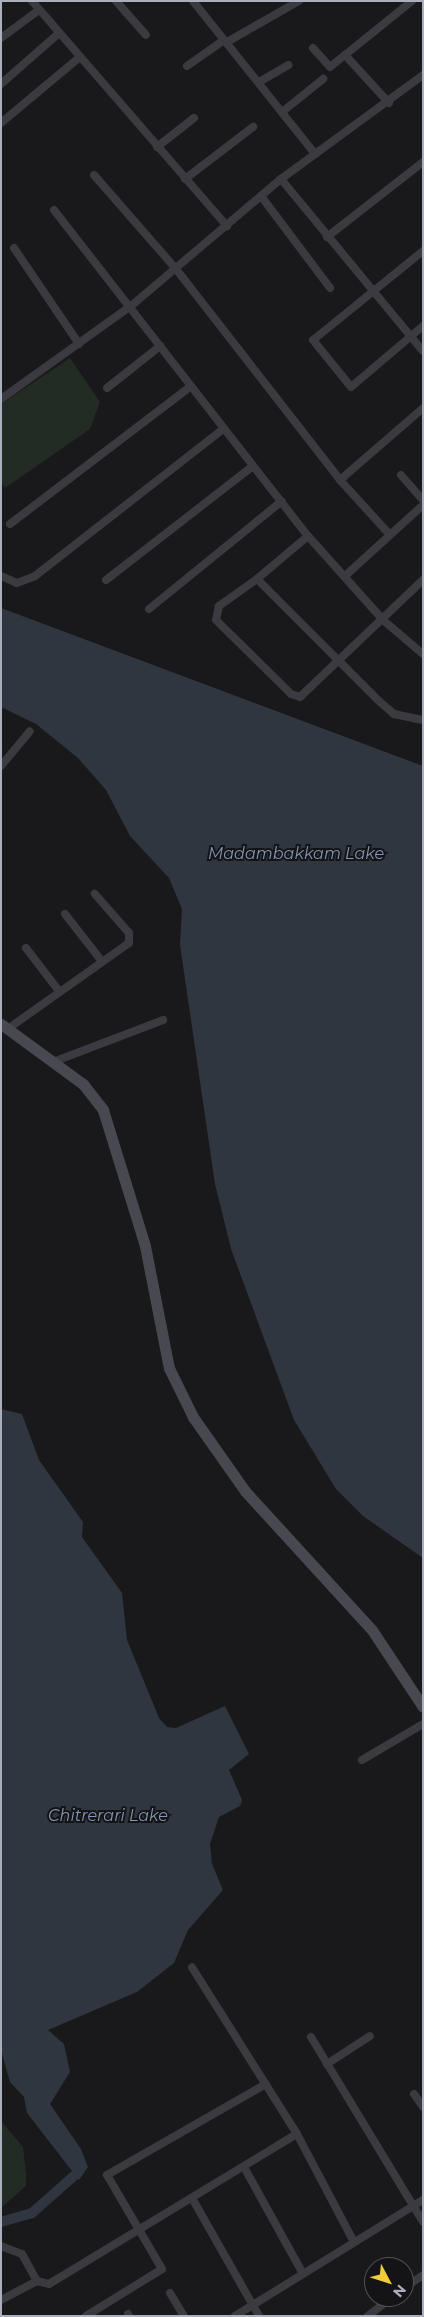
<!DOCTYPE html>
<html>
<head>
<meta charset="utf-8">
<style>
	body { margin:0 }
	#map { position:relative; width:424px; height:2317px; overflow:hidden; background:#19191b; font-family:Montserrat,sans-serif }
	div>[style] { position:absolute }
	.green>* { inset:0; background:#232b25 }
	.water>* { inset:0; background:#2f363f }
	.canal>* { height:10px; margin:-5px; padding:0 5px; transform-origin:5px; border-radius:5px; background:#2f363f }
	.street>* { height:8px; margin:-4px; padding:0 4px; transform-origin:4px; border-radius:4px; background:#3a3a40 }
	.secondary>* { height:11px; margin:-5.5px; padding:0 5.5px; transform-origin:5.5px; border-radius:5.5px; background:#484950 }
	span { translate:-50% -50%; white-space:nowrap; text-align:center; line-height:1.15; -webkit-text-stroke:4px #141416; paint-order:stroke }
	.water-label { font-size:16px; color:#8397b5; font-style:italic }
	.frame { position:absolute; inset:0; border:2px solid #abaebb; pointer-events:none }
	.north { position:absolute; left:364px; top:2257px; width:50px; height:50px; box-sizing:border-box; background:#141416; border:1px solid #505258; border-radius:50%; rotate:130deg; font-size:14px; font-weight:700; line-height:20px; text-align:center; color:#abaebb }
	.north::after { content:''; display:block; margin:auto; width:18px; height:22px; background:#f2cb3a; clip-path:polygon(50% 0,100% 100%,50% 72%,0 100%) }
</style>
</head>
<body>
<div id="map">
	<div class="green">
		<i style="clip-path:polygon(70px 358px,100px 402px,90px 429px,5px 488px,1px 482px,1px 404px)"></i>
		<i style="clip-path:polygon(1px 2121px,23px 2147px,26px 2174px,26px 2186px,1px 2208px)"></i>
	</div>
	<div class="water">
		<i style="clip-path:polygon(1px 608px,423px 766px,423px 1558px,363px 1516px,336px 1489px,294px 1420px,231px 1249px,215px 1184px,180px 945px,182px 909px,169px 878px,130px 836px,106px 790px,78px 758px,36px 724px,1px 707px)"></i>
		<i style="clip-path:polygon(1px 1409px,22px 1414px,39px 1460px,83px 1522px,82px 1537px,122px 1593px,127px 1640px,159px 1718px,167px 1727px,176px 1728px,225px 1706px,249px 1754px,229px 1770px,242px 1800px,240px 1806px,219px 1817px,210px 1844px,212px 1864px,223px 1890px,188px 1930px,174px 1963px,137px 1992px,48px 2030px,64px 2044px,70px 2072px,50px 2104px,81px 2149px,88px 2167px,79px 2180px,27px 2113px,24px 2097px,10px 2082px,1px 2050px)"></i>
	</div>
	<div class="canal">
		<i style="left:1px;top:2222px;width:32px;rotate:-16deg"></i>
		<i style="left:32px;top:2213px;width:57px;rotate:-41.5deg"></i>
	</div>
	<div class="street">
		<i style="left:32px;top:1px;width:298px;rotate:49.1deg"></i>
		<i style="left:116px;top:1px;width:45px;rotate:48.6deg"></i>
		<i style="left:193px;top:1px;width:196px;rotate:51.4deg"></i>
		<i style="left:1px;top:38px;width:47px;rotate:-36.4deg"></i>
		<i style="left:227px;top:42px;width:83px;rotate:-29.7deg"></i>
		<i style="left:313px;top:48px;width:25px;rotate:48deg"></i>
		<i style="left:330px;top:67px;width:19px;rotate:-39deg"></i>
		<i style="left:187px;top:66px;width:45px;rotate:-35.1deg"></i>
		<i style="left:259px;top:82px;width:34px;rotate:-30deg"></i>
		<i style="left:1px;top:84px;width:77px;rotate:-41.3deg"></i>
		<i style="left:389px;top:103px;width:65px;rotate:-132.5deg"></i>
		<i style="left:345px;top:55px;width:86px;rotate:-38.9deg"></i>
		<i style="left:282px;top:112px;width:53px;rotate:-38.8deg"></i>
		<i style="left:1px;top:123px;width:103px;rotate:-39.9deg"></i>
		<i style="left:157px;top:147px;width:47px;rotate:-38.1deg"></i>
		<i style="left:94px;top:175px;width:125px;rotate:48.9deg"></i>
		<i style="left:176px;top:269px;width:267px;rotate:52.1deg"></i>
		<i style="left:340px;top:480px;width:110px;rotate:-40.9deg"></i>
		<i style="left:185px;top:179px;width:86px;rotate:-37.4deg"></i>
		<i style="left:281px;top:179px;width:223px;rotate:50.5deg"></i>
		<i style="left:261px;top:196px;width:115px;rotate:53.1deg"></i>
		<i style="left:54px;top:210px;width:413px;rotate:52.1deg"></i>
		<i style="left:308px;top:536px;width:113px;rotate:48.2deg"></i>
		<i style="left:383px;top:620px;width:52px;rotate:40.4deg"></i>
		<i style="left:327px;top:237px;width:122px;rotate:-38deg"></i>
		<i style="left:14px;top:248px;width:116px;rotate:55.9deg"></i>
		<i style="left:423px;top:251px;width:141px;rotate:141deg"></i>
		<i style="left:313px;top:340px;width:60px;rotate:51deg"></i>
		<i style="left:351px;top:387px;width:94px;rotate:-40.3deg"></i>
		<i style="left:107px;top:388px;width:68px;rotate:-38.4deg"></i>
		<i style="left:1px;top:399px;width:160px;rotate:-35.6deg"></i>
		<i style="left:131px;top:306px;width:197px;rotate:-40.3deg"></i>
		<i style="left:281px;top:179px;width:176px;rotate:-36.2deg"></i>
		<i style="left:401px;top:475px;width:33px;rotate:49deg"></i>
		<i style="left:340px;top:480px;width:74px;rotate:47.7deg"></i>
		<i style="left:10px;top:524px;width:226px;rotate:-37.3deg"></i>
		<i style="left:308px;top:536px;width:67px;rotate:139.9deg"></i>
		<i style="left:257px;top:579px;width:173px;rotate:45deg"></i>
		<i style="left:379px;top:701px;width:20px;rotate:41deg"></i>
		<i style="left:394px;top:714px;width:30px;rotate:12deg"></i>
		<i style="left:1px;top:576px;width:17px;rotate:24deg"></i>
		<i style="left:17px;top:583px;width:19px;rotate:-21deg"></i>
		<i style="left:35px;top:576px;width:239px;rotate:-38deg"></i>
		<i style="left:345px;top:576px;width:105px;rotate:-42.3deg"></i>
		<i style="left:257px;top:579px;width:47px;rotate:144.6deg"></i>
		<i style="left:219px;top:606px;width:14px;rotate:102deg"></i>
		<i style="left:216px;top:620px;width:105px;rotate:44.6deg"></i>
		<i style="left:291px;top:694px;width:9px;rotate:18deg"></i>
		<i style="left:300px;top:697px;width:170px;rotate:-43.6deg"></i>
		<i style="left:106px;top:580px;width:186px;rotate:-37.8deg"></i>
		<i style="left:149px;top:609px;width:171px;rotate:-39.1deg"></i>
		<i style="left:1px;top:766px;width:45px;rotate:-50.4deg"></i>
		<i style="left:65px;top:914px;width:58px;rotate:52deg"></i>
		<i style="left:26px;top:948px;width:54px;rotate:52.5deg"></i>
		<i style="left:9px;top:1028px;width:147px;rotate:-35.3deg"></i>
		<i style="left:129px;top:943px;width:10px;rotate:-90deg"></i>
		<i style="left:129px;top:933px;width:52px;rotate:-131.1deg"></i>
		<i style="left:53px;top:1062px;width:118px;rotate:-20.9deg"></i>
		<i style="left:362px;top:1760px;width:71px;rotate:-30.5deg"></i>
		<i style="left:311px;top:2037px;width:216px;rotate:58.8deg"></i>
		<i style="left:327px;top:2064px;width:51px;rotate:-33.1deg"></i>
		<i style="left:414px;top:2094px;width:16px;rotate:55deg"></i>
		<i style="left:297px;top:2134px;width:122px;rotate:62.2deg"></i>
		<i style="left:244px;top:2167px;width:122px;rotate:61.1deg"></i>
		<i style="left:192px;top:2198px;width:136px;rotate:60.4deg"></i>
		<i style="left:1px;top:2246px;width:22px;rotate:21deg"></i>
		<i style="left:22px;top:2254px;width:31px;rotate:61deg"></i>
		<i style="left:404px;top:2288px;width:23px;rotate:-34deg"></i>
		<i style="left:170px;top:2293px;width:27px;rotate:59deg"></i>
		<i style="left:1px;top:2300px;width:41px;rotate:-27.8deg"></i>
		<i style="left:37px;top:2281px;width:12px;rotate:14deg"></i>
		<i style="left:49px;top:2284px;width:290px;rotate:-31.2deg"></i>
		<i style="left:297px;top:2134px;width:197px;rotate:-122.2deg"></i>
		<i style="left:128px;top:2314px;width:2px;rotate:63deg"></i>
		<i style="left:86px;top:2316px;width:89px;rotate:-31.7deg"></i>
		<i style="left:162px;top:2269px;width:109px;rotate:-120.3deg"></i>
		<i style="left:107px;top:2175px;width:183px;rotate:-29.8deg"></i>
		<i style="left:235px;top:2316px;width:221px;rotate:-31.7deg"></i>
		<i style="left:368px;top:2316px;width:31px;rotate:-38deg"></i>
	</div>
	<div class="secondary">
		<i style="left:1px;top:1024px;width:102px;rotate:36.2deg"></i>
		<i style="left:83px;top:1084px;width:33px;rotate:52deg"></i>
		<i style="left:103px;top:1110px;width:142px;rotate:72.8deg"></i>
		<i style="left:145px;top:1246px;width:124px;rotate:78.9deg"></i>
		<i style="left:169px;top:1368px;width:55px;rotate:63.9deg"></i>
		<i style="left:193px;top:1417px;width:90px;rotate:54.9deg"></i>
		<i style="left:245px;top:1491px;width:188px;rotate:47.6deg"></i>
		<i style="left:372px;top:1630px;width:92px;rotate:56.5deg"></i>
	</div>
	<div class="water-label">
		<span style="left:296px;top:854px">Madambakkam Lake</span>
		<span style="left:108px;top:1816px">Chitrerari Lake</span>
	</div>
	<div class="frame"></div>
	<div class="north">N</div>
</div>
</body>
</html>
